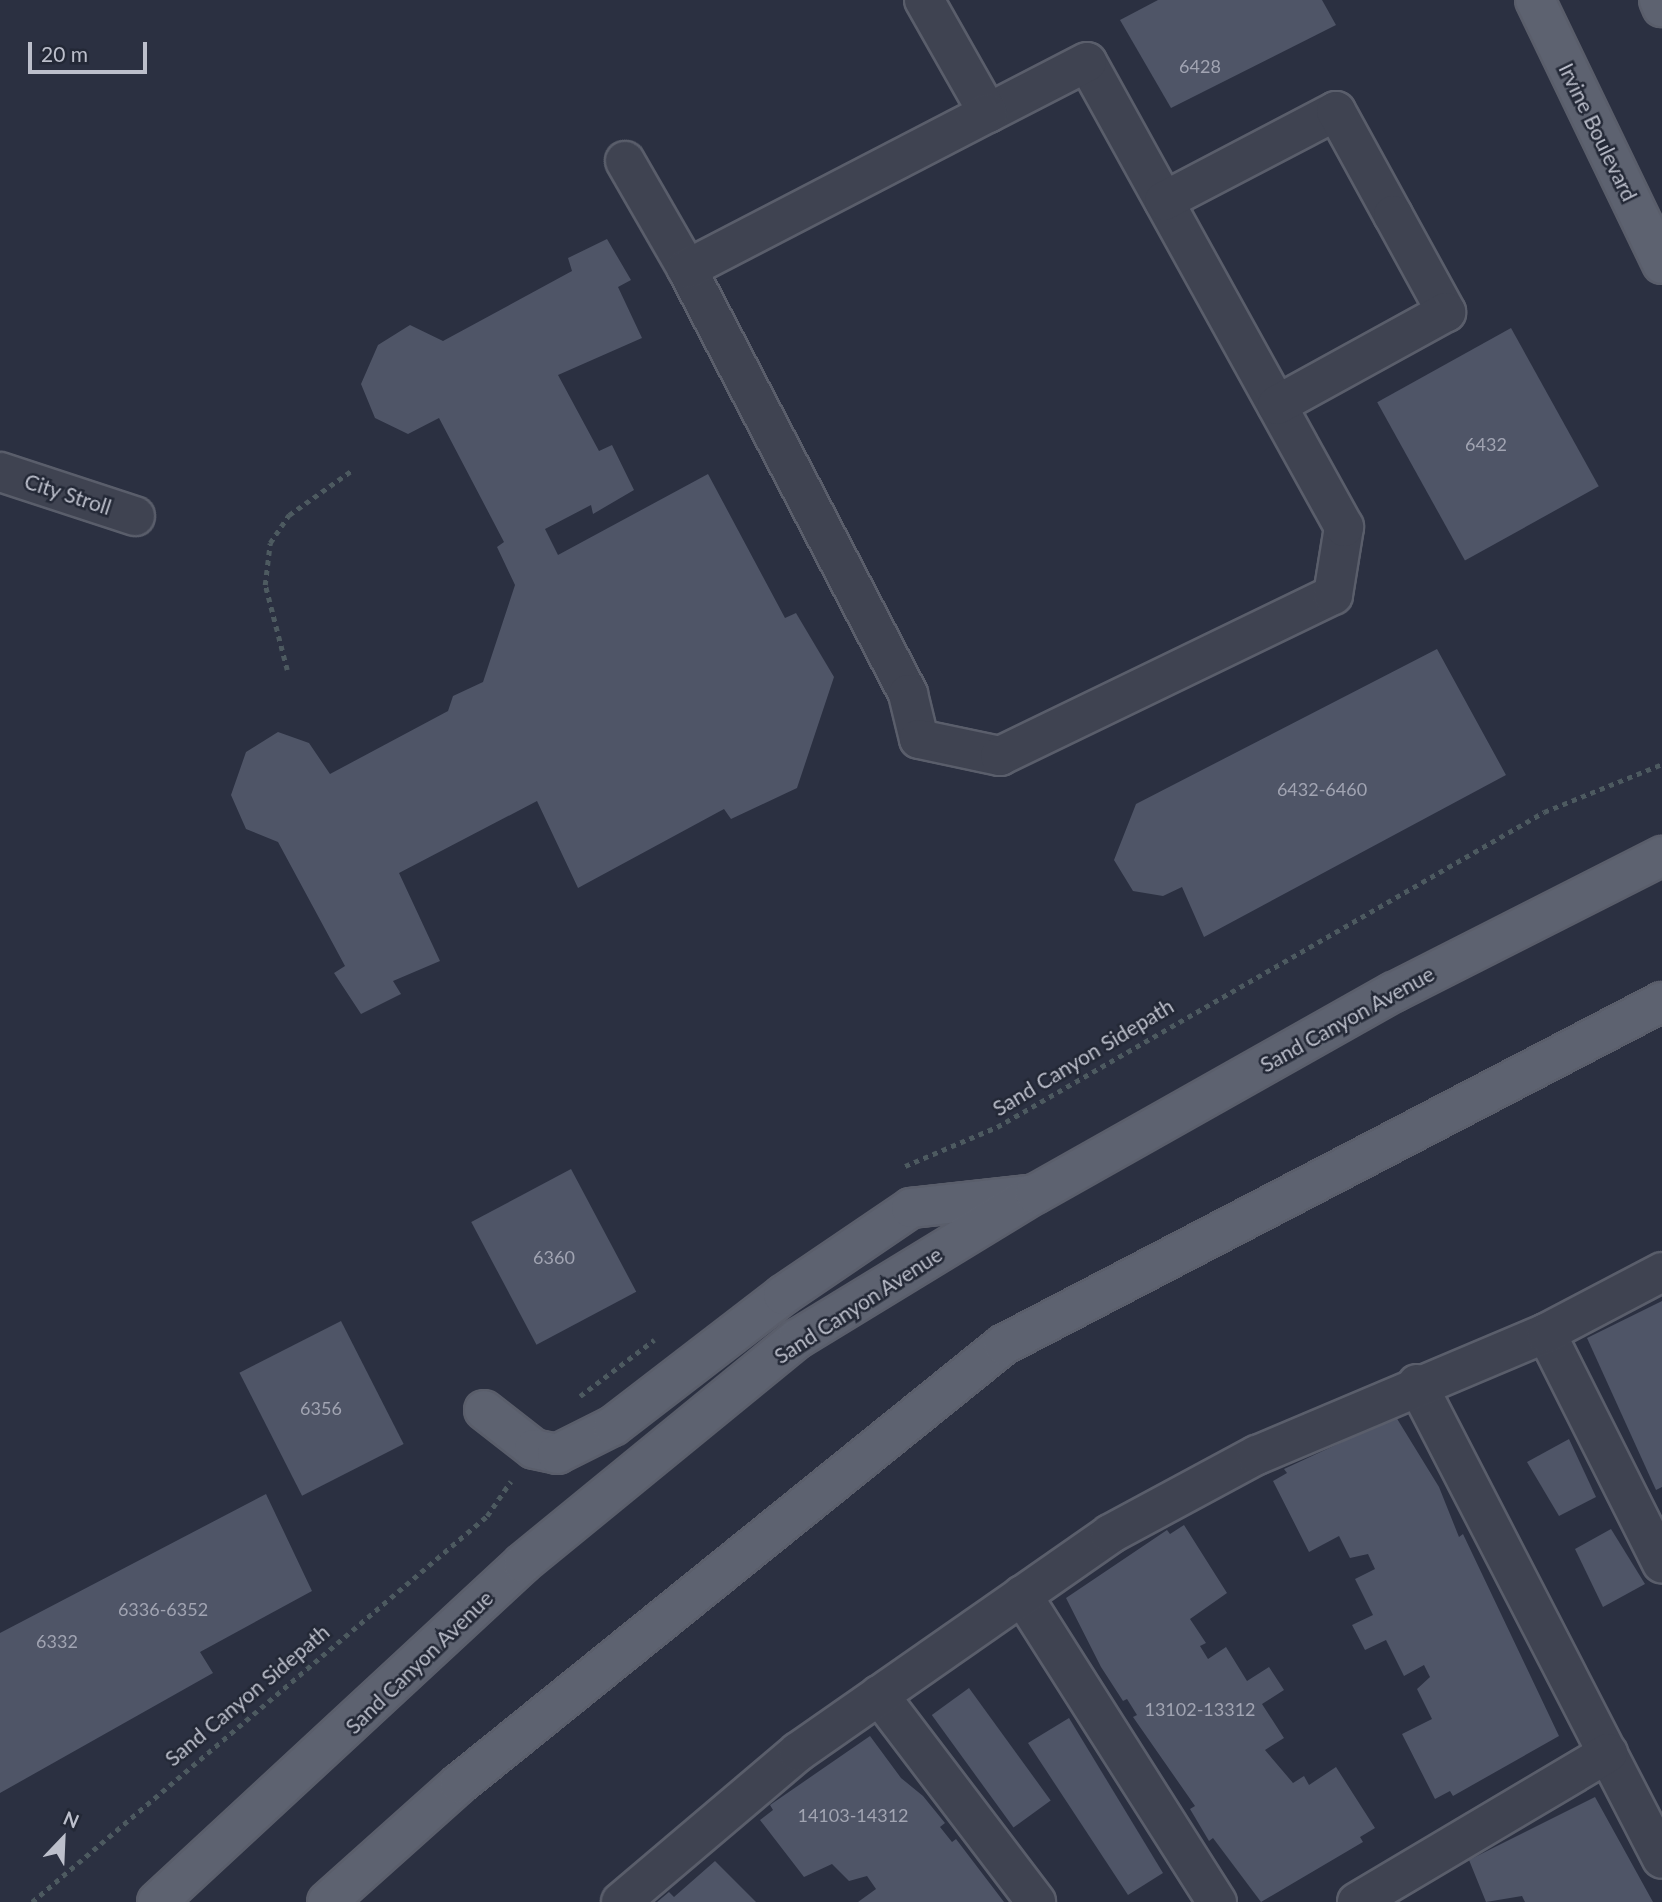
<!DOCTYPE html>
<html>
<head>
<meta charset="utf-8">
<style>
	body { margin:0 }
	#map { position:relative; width:1662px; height:1902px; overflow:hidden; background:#2b3041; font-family:Lato,sans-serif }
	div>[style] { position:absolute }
	.building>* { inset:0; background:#4f5567; transform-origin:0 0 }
	.path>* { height:4.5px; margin-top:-2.25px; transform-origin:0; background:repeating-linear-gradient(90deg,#4d5a60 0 5px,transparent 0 10px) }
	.roads { filter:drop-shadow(2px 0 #5a5e6b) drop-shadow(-2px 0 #5a5e6b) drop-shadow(0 2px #5a5e6b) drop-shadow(0 -2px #5a5e6b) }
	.minor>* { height:38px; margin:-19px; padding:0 19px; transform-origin:19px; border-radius:19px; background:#3f4351 }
	.major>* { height:38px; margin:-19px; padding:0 19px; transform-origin:19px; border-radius:19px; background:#5d6270 }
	span { translate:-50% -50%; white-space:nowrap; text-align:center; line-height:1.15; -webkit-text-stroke:5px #232836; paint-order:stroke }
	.number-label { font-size:18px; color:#a1a4b2 }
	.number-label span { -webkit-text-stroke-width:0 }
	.street-label { font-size:21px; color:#bcbfcb }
	.north { position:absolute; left:28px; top:1804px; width:70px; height:70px; -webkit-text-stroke:5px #232836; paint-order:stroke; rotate:23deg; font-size:19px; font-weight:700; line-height:28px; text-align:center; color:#bcbfcb }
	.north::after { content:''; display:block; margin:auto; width:24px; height:32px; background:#bcbfcb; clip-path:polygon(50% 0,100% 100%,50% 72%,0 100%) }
	.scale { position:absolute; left:28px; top:42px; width:119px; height:32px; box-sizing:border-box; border:4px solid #bcbfcb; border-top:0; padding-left:9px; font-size:21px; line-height:24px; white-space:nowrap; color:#bcbfcb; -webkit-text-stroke:5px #232836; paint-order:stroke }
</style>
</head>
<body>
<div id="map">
	<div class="building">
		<i style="clip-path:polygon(1158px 0,1322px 0,1336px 25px,1171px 108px,1120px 20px)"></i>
		<i style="clip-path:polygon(607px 239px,631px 280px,618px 287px,642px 338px,558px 375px,599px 451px,612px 445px,634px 490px,593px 514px,591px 505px,545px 529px,558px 555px,708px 474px,785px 618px,796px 613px,834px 677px,797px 788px,731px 819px,724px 809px,578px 888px,537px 801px,399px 873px,440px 961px,393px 981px,401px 994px,361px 1014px,334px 973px,345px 966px,278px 842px,246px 829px,231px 795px,246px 752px,278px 732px,309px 743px,330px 774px,448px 711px,453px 696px,483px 682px,515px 585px,497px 547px,504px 542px,439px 418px,408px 434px,375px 418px,361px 384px,378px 345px,410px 325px,443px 341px,572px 271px,568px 258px)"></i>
		<i style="left:1511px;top:328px;width:181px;height:153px;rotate:61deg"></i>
		<i style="clip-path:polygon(1437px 649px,1506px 775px,1204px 937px,1182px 887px,1163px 896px,1133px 891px,1114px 860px,1136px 804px)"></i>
		<i style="left:571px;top:1169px;width:139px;height:113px;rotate:62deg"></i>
		<i style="clip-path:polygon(1662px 1301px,1662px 1487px,1656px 1490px,1587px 1338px)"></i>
		<i style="left:341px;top:1321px;width:138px;height:114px;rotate:63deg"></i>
		<i style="clip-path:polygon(1396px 1417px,1439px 1487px,1459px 1537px,1463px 1534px,1559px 1736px,1453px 1796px,1450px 1791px,1435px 1799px,1402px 1734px,1432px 1719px,1417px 1689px,1430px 1677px,1424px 1665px,1404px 1676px,1386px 1640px,1365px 1650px,1352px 1625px,1373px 1615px,1355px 1579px,1375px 1569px,1368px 1554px,1350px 1558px,1339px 1536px,1309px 1552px,1273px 1481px,1287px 1473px,1284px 1469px)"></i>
		<i style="clip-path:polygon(1569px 1439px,1596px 1497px,1559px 1516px,1527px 1462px)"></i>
		<i style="clip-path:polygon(266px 1494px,312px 1591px,200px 1652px,213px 1673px,0 1793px,0 1633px)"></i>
		<i style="clip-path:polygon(1184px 1525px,1227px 1593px,1190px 1619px,1206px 1643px,1200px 1646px,1208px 1659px,1226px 1647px,1247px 1681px,1269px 1667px,1284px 1690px,1262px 1704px,1284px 1738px,1265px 1750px,1293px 1783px,1304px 1776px,1309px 1785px,1336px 1767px,1375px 1828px,1360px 1837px,1363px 1842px,1261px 1902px,1213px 1838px,1209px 1841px,1190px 1809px,1195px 1806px,1133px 1717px,1137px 1715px,1127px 1699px,1123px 1701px,1101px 1667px,1066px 1598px,1167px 1530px,1170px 1534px)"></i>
		<i style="clip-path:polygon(1611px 1529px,1645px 1584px,1603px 1607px,1575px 1549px)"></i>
		<i style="left:969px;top:1688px;width:139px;height:46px;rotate:54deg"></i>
		<i style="clip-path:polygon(1069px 1718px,1163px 1873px,1128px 1895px,1028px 1743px)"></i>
		<i style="clip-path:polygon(870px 1736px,901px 1778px,923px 1796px,945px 1823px,940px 1827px,952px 1842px,956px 1839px,1004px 1902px,858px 1902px,876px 1889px,867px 1876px,849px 1881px,832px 1864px,804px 1877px,760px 1820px,773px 1810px,770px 1805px)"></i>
		<i style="clip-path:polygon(1595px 1797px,1653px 1902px,1525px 1902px,1522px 1896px,1486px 1902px,1469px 1860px)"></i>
		<i style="clip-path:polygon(715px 1861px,756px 1902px,657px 1902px,669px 1892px,674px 1897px)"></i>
	</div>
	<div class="path">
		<i style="left:287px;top:670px;width:88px;rotate:-104.5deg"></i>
		<i style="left:265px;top:585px;width:42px;rotate:-83.2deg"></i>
		<i style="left:270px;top:543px;width:34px;rotate:-56deg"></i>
		<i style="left:289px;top:515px;width:76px;rotate:-35.4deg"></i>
		<i style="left:905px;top:1166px;width:100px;rotate:-23deg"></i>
		<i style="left:997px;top:1127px;width:631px;rotate:-29.94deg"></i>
		<i style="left:1544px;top:812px;width:127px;rotate:-22.1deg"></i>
		<i style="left:580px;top:1396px;width:93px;rotate:-37.1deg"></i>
		<i style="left:32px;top:1902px;width:597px;rotate:-40.31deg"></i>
		<i style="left:487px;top:1516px;width:42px;rotate:-55.6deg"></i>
	</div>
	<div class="roads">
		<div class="minor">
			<i style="left:625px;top:161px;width:125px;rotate:60.1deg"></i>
			<i style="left:687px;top:269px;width:479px;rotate:62.5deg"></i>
			<i style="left:908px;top:694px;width:46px;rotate:76.3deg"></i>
			<i style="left:919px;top:739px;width:83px;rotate:11.9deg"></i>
			<i style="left:1000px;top:756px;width:370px;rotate:-25.8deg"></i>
			<i style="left:1333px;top:595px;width:69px;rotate:-80.8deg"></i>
			<i style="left:1344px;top:527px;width:531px;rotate:-118.93deg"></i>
			<i style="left:1087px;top:62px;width:111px;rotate:152.7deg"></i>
			<i style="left:988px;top:113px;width:130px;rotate:-119.5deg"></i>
			<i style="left:1164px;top:201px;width:194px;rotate:-27.6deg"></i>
			<i style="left:1336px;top:111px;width:119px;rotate:61.3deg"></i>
			<i style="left:1393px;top:215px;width:111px;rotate:61.3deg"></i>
			<i style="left:1446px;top:312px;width:193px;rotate:151.2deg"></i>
			<i style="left:687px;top:269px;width:339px;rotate:-27.4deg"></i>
			<i style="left:0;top:472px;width:142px;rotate:18.1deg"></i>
			<i style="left:1546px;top:1333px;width:258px;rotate:63.3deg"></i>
			<i style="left:1417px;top:1384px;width:534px;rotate:62.72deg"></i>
			<i style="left:1022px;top:1595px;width:364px;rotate:57.6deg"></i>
			<i style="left:879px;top:1695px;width:260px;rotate:52.8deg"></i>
			<i style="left:621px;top:1902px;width:232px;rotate:-40.3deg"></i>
			<i style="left:798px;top:1752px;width:381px;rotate:-34.9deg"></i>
			<i style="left:1110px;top:1534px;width:167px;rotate:-28.3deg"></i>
			<i style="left:1257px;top:1455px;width:314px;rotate:-22.9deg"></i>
			<i style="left:1546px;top:1333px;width:131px;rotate:-27.7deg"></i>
			<i style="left:1357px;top:1902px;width:292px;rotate:-30.7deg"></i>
		</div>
		<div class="major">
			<i style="left:1535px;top:0;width:293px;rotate:64.3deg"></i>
			<i style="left:1659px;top:0;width:8px;rotate:67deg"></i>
			<i style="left:484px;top:1410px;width:63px;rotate:38deg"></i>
			<i style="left:534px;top:1449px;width:24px;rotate:12deg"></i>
			<i style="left:557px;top:1454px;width:63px;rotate:-26.6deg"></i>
			<i style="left:613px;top:1426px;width:215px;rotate:-37.6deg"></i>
			<i style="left:783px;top:1295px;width:155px;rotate:-34.2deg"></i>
			<i style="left:911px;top:1208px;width:116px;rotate:-6.4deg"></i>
			<i style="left:157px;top:1902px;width:499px;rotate:-42.8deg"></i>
			<i style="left:523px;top:1563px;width:354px;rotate:-39.3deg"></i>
			<i style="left:797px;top:1339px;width:279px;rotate:-31.4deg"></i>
			<i style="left:1035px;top:1194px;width:412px;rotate:-29.4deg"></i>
			<i style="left:1394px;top:992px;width:301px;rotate:-26.9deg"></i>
			<i style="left:327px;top:1902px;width:177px;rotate:-41.8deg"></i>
			<i style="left:459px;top:1784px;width:699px;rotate:-38.9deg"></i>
			<i style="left:1003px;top:1345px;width:743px;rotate:-27.5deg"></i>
		</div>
	</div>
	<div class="number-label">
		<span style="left:1200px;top:66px">6428</span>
		<span style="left:1486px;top:444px">6432</span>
		<span style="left:1322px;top:789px">6432-6460</span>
		<span style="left:554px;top:1257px">6360</span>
		<span style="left:321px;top:1408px">6356</span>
		<span style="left:163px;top:1609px">6336-6352</span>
		<span style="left:57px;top:1641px">6332</span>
		<span style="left:1200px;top:1709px">13102-13312</span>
		<span style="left:853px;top:1815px">14103-14312</span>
	</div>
	<div class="street-label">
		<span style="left:1598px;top:132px;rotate:64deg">Irvine Boulevard</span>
		<span style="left:68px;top:494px;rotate:18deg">City Stroll</span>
		<span style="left:1347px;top:1019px;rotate:-29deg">Sand Canyon Avenue</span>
		<span style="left:1083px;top:1057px;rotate:-31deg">Sand Canyon Sidepath</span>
		<span style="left:858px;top:1305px;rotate:-33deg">Sand Canyon Avenue</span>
		<span style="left:419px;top:1662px;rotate:-44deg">Sand Canyon Avenue</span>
		<span style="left:247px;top:1695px;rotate:-40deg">Sand Canyon Sidepath</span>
	</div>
	<div class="north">N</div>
	<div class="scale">20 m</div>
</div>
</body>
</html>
